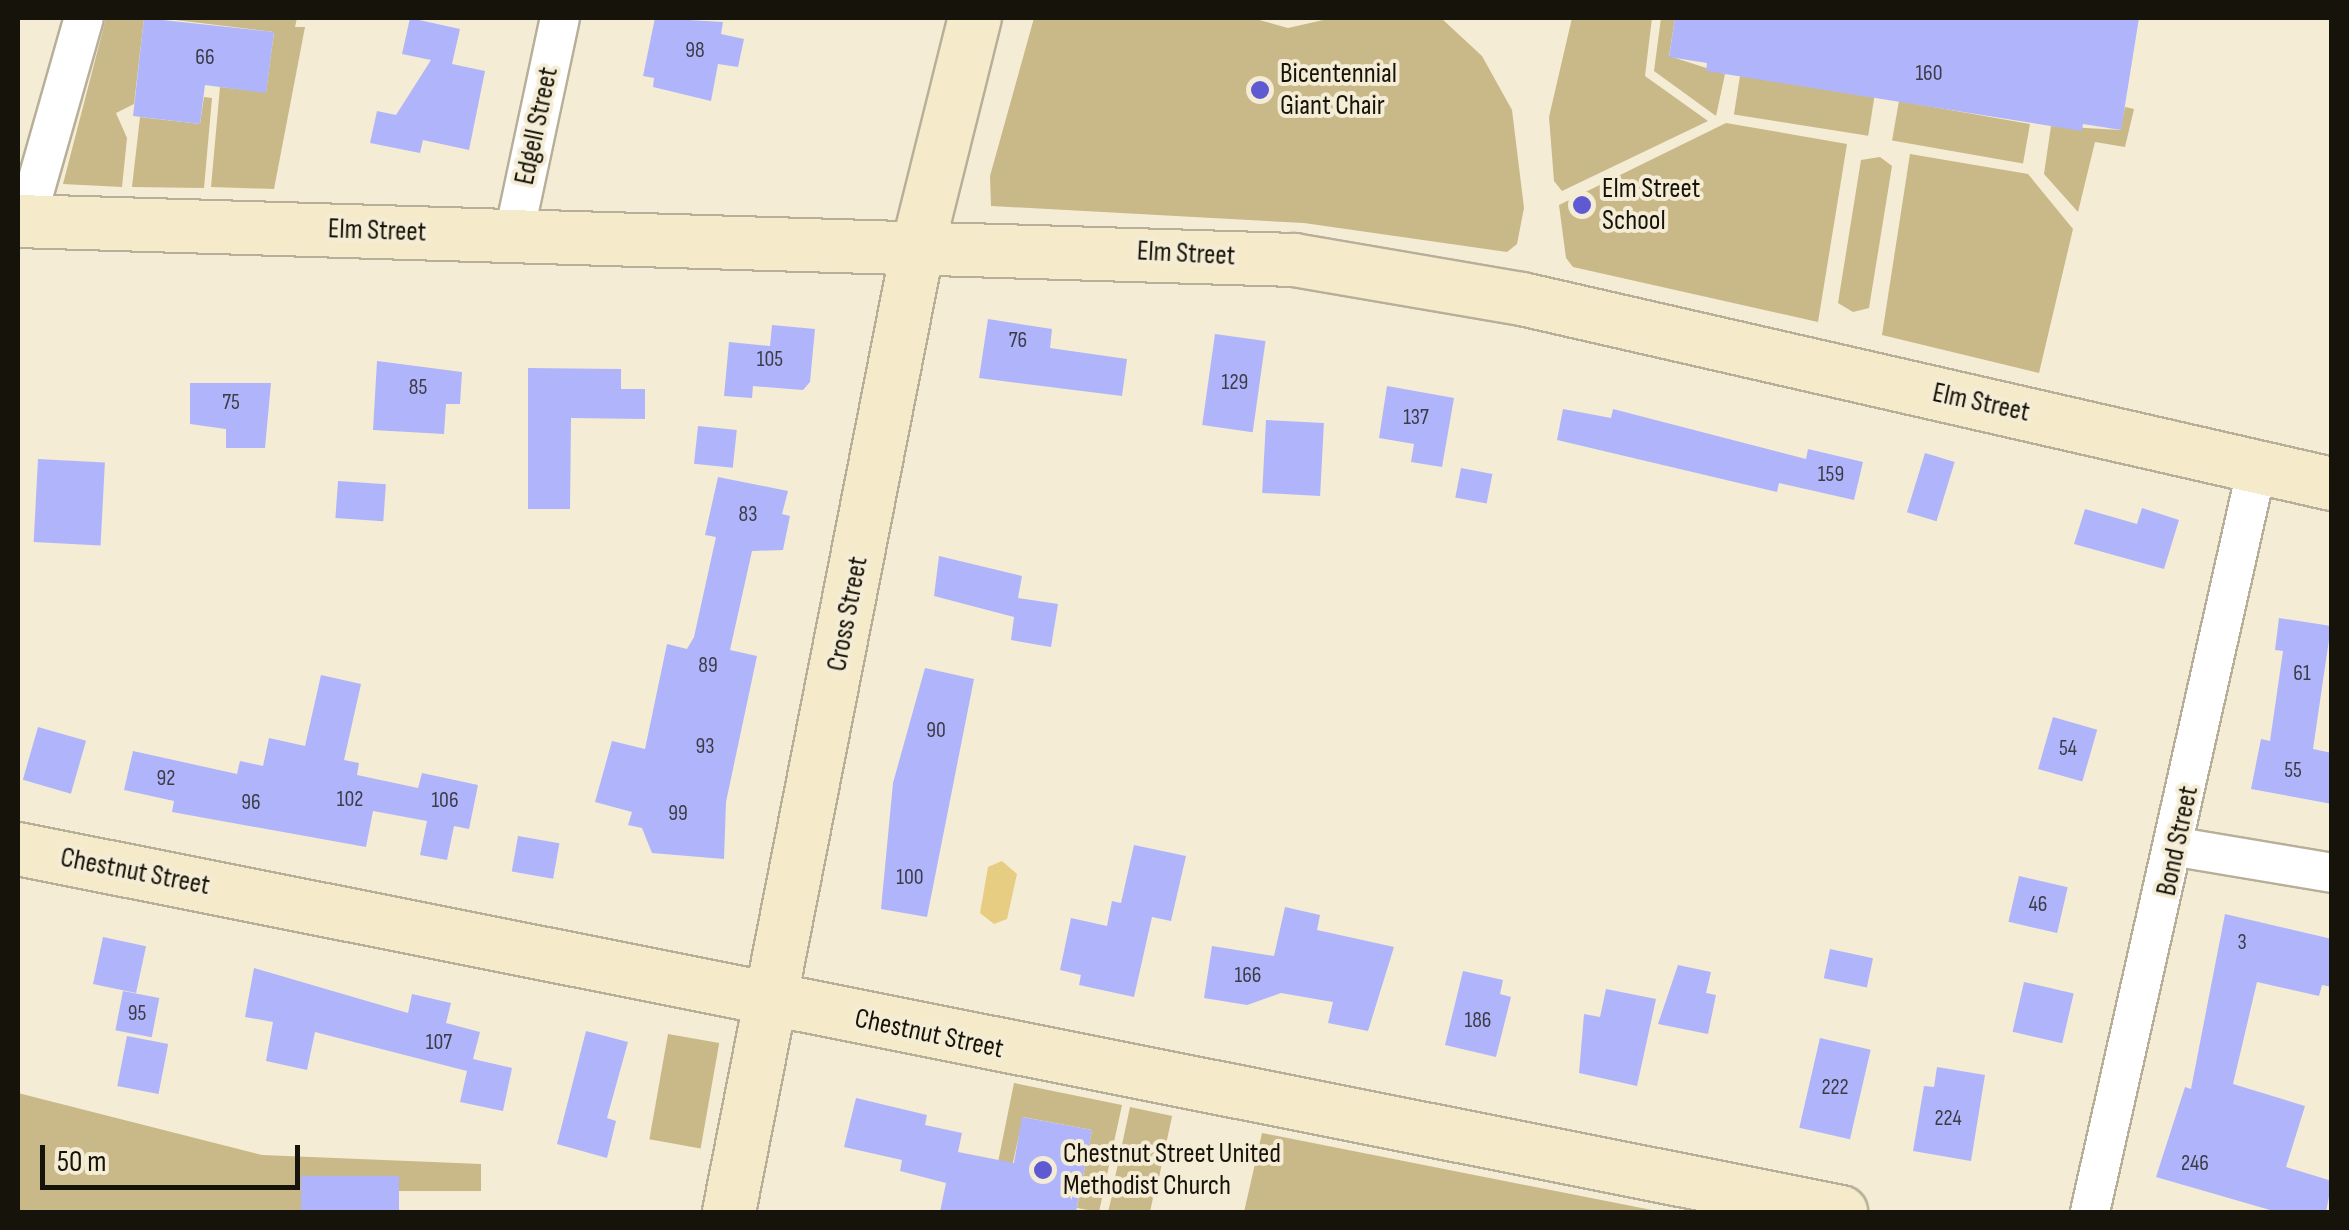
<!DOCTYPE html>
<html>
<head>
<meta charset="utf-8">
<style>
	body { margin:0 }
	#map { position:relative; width:2349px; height:1230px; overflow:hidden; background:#f4ecd4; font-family:"Sofia Sans Condensed",sans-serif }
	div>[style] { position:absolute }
	.green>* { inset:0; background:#c9b888; transform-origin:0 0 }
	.water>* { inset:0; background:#e7cd82 }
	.building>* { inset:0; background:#b0b5fb; transform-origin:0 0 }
	.roads { filter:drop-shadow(2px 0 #b7af99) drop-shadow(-2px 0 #b7af99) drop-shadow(0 2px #b7af99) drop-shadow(0 -2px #b7af99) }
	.street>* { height:38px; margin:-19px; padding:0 19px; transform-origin:19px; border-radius:19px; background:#fff }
	.secondary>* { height:52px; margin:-26px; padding:0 26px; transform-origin:26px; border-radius:26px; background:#f5eaca }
	.dots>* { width:28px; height:28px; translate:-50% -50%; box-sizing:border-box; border:5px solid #f4ecd4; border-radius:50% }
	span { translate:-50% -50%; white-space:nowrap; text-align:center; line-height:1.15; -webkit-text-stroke:8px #f4ecd4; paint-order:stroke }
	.number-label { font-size:22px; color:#3c3c47 }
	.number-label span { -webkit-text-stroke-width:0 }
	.poi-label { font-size:28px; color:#16130b }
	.left { translate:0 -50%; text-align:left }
	.street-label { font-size:28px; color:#16130b }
	.frame { position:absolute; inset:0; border:20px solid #16130b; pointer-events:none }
	.scale { position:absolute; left:40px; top:1145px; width:260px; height:45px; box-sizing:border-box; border:5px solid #16130b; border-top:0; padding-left:12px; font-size:30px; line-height:35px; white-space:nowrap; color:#16130b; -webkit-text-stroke:8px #f4ecd4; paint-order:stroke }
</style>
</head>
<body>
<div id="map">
	<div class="green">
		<i style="clip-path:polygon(106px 18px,144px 18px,134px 104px,116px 113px,127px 138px,122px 187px,63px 184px)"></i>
		<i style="clip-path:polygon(159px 18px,297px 18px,295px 27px,305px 27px,274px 189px,211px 187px,220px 87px,266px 92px,274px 32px)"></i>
		<i style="clip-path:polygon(1034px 18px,1252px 18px,1288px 28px,1332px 18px,1441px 18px,1482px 56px,1512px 110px,1524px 208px,1517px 244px,1507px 252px,1304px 223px,991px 206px,990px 176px)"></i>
		<i style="clip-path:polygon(1572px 18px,1652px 18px,1645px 76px,1708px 121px,1562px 191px,1554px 181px,1549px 117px)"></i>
		<i style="clip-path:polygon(1661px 18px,1675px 18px,1669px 56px,1725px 74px,1716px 116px,1654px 71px)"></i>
		<i style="left:1740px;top:76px;width:136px;height:39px;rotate:9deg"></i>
		<i style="clip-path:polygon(204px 97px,212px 98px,204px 188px,132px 187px,140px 117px,200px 124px)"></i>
		<i style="left:1899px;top:101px;width:133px;height:40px;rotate:10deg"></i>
		<i style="clip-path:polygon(2125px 107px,2134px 109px,2125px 147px,2095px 142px,2078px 212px,2044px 174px,2051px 126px,2120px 130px)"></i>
		<i style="clip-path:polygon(1726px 123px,1847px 144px,1818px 322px,1573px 267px,1566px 258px,1559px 205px)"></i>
		<i style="clip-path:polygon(1910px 154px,2028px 174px,2073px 229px,2039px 373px,1882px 335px)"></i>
		<i style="clip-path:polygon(1880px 157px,1892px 166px,1869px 308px,1853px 312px,1838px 303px,1861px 160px)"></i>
		<i style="left:668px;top:1034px;width:52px;height:107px;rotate:10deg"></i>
		<i style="clip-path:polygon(1014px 1083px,1122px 1105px,1099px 1212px,1077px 1208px,1092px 1130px,1023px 1117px,1002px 1212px,988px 1212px)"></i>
		<i style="clip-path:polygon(18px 1093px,262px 1155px,481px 1164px,481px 1191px,399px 1191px,398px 1176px,302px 1176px,301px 1212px,18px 1212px)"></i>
		<i style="left:1130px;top:1107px;width:43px;height:73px;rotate:12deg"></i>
		<i style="clip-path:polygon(1262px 1133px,1662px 1212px,1244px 1212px)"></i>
		<i style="clip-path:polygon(1114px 1187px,1154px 1193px,1150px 1212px,1108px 1212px)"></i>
	</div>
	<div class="water">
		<i style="clip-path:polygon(1002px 861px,1017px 874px,1007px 919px,994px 924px,980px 913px,988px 867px)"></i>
	</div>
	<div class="building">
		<i style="clip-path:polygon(144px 18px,274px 32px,266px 93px,205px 85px,200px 124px,133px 116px)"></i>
		<i style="clip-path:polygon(410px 18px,460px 29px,452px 64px,485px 71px,469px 150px,423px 140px,420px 153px,370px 143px,377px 111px,396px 115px,431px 60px,402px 54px)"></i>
		<i style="clip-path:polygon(655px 18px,723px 22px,721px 34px,744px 39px,738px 67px,718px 64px,711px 101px,653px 87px,654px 78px,643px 76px)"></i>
		<i style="clip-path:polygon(1675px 18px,2139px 18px,2121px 130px,2083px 124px,2082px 131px,1706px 71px,1707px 63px,1669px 57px)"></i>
		<i style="clip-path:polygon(988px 319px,1052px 329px,1050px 348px,1127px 359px,1122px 396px,979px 378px)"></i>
		<i style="clip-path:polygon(772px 325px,815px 329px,810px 382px,803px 390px,753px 386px,752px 398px,724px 396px,729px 342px,770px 346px)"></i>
		<i style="left:1215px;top:334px;width:51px;height:92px;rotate:8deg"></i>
		<i style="clip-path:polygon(377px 361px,462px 372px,460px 404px,446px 404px,444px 434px,373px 430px)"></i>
		<i style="clip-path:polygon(528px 368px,621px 369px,621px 389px,645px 389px,645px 419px,571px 418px,570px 509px,528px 509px)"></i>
		<i style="clip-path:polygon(190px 383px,271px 383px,265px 448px,226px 448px,226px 429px,190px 424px)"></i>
		<i style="clip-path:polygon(1387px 386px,1454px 398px,1442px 467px,1411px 462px,1414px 444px,1379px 438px)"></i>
		<i style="clip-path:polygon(1563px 409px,1611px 418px,1613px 409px,1806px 459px,1808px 449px,1863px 462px,1854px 500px,1779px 483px,1777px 492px,1557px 440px)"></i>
		<i style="left:1266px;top:420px;width:58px;height:73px;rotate:3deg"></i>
		<i style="left:698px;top:426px;width:39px;height:38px;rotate:6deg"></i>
		<i style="left:1925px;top:453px;width:31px;height:62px;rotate:17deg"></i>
		<i style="left:38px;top:459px;width:67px;height:83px;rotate:3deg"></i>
		<i style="left:1461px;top:468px;width:32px;height:30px;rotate:11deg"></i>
		<i style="clip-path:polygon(718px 477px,788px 491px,782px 514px,790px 516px,783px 550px,752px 551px,730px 650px,757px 656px,726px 802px,724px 859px,652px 853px,642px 828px,628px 825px,632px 812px,595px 802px,612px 741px,645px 749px,667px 644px,687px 649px,694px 637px,716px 537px,705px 535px)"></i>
		<i style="left:338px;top:481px;width:48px;height:37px;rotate:4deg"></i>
		<i style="clip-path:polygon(2142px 508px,2179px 520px,2164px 569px,2074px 544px,2085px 509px,2137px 524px)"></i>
		<i style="clip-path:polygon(939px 556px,1022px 576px,1018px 598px,1058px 604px,1051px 647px,1011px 640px,1014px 617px,934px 596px)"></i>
		<i style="clip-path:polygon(2279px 618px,2331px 626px,2313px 749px,2332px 753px,2332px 804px,2251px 789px,2261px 739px,2270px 741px,2283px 651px,2275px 650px)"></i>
		<i style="clip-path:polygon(925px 668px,974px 679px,927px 917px,881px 909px,893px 783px)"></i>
		<i style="clip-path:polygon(321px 675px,361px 684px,344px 760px,359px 763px,357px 775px,418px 788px,422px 773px,478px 785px,469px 829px,454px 826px,447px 860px,420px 855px,427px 821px,373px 811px,366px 847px,172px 812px,174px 801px,124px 790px,133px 751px,237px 774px,240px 761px,263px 766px,269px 738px,305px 746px)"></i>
		<i style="left:2053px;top:717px;width:46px;height:54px;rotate:16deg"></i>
		<i style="left:38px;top:727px;width:50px;height:55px;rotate:16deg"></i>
		<i style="left:518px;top:836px;width:42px;height:36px;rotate:10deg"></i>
		<i style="clip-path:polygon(1134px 845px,1186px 856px,1171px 921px,1152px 917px,1134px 997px,1079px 985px,1081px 975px,1060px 970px,1071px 918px,1107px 926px,1112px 901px,1121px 903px)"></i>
		<i style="left:2019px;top:876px;width:50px;height:47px;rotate:13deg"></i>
		<i style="clip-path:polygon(1285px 907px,1320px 915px,1317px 930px,1394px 947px,1368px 1031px,1328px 1023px,1333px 1002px,1281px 993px,1247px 1005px,1204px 998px,1212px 946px,1274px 956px)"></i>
		<i style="clip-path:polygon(2225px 914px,2332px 939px,2332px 987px,2322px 985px,2319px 996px,2257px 982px,2233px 1084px,2305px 1106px,2286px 1167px,2332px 1181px,2326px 1212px,2277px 1212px,2156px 1177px,2185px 1087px,2191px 1089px)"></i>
		<i style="left:103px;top:937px;width:44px;height:48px;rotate:12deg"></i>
		<i style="left:1830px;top:949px;width:44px;height:30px;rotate:12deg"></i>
		<i style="clip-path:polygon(1678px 965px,1711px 972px,1706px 993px,1716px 995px,1708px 1034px,1658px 1024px)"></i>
		<i style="clip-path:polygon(254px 968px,408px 1013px,412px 994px,451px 1003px,446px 1023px,480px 1032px,473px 1059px,512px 1068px,503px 1111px,460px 1102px,467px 1071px,315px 1032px,307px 1070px,266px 1061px,273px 1022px,245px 1017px)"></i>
		<i style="clip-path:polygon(1463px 971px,1503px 980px,1500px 994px,1511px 997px,1496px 1057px,1445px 1045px)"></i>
		<i style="left:2024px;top:982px;width:51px;height:51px;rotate:13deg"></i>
		<i style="clip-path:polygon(1606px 989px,1656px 999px,1637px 1086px,1579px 1073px,1584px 1014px,1600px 1017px)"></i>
		<i style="left:123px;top:991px;width:37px;height:40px;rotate:11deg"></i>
		<i style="clip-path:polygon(586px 1031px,628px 1042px,607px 1118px,616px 1121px,607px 1158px,557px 1144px)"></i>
		<i style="left:127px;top:1036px;width:42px;height:51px;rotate:11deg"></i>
		<i style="left:1820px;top:1038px;width:52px;height:92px;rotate:13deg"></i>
		<i style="clip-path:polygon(1937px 1067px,1985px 1075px,1971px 1161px,1913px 1151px,1924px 1086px,1934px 1087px)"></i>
		<i style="clip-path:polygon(856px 1098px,927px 1115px,925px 1125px,962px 1133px,958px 1152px,1014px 1163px,1022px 1117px,1092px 1130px,1076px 1212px,940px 1212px,946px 1183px,900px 1171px,902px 1160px,844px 1147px)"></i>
		<i style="left:301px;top:1176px;width:98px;height:36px"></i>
	</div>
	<div class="roads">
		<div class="street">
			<i style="left:26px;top:221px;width:211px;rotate:-74.1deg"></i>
			<i style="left:514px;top:234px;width:221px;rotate:-78deg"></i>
			<i style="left:2177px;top:847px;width:157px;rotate:9.5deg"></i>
			<i style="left:2090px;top:1212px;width:763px;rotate:-77.37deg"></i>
		</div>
		<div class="secondary">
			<i style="left:18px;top:221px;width:1277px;rotate:1.75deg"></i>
			<i style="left:1294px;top:260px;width:231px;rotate:9.7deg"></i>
			<i style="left:1522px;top:299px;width:831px;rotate:12.87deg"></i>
			<i style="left:18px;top:849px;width:1859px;rotate:11.26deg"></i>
			<i style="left:729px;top:1212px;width:984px;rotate:-78.93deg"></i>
			<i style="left:918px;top:246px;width:235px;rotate:-76deg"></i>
		</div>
	</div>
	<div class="dots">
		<i style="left:1260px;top:90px;background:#5f5ad2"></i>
		<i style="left:1582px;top:205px;background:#5f5ad2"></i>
		<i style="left:1043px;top:1170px;background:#5f5ad2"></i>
	</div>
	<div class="number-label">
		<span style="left:695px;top:51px">98</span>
		<span style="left:205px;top:58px">66</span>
		<span style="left:1929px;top:74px">160</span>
		<span style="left:1018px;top:341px">76</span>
		<span style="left:770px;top:360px">105</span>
		<span style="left:1235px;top:383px">129</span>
		<span style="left:418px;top:388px">85</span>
		<span style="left:231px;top:403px">75</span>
		<span style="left:1416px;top:418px">137</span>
		<span style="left:1831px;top:475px">159</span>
		<span style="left:748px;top:515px">83</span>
		<span style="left:708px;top:666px">89</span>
		<span style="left:2302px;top:674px">61</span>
		<span style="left:936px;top:731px">90</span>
		<span style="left:705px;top:747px">93</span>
		<span style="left:2068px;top:749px">54</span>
		<span style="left:2293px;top:771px">55</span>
		<span style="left:166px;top:779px">92</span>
		<span style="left:350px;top:800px">102</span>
		<span style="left:445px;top:801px">106</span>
		<span style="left:251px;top:803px">96</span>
		<span style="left:678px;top:814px">99</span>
		<span style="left:910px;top:878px">100</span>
		<span style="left:2038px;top:905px">46</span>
		<span style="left:2242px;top:943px">3</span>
		<span style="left:1248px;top:976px">166</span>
		<span style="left:137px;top:1014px">95</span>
		<span style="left:1478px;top:1021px">186</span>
		<span style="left:439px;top:1043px">107</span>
		<span style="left:1835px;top:1088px">222</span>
		<span style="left:1948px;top:1119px">224</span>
		<span style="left:2195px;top:1164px">246</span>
	</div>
	<div class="poi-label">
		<span class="left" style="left:1280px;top:90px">Bicentennial<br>Giant Chair</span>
		<span class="left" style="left:1602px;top:205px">Elm Street<br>School</span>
		<span class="left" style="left:1063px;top:1170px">Chestnut Street United<br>Methodist Church</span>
	</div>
	<div class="street-label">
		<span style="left:537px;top:126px;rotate:-78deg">Edgell Street</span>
		<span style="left:377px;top:231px;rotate:2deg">Elm Street</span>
		<span style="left:1186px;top:254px;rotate:3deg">Elm Street</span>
		<span style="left:1981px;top:403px;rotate:12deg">Elm Street</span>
		<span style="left:848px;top:614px;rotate:-79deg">Cross Street</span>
		<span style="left:2178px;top:841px;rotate:-78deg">Bond Street</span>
		<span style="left:135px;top:872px;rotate:11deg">Chestnut Street</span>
		<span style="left:929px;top:1034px;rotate:12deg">Chestnut Street</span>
	</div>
	<div class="frame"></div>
	<div class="scale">50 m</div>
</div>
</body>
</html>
